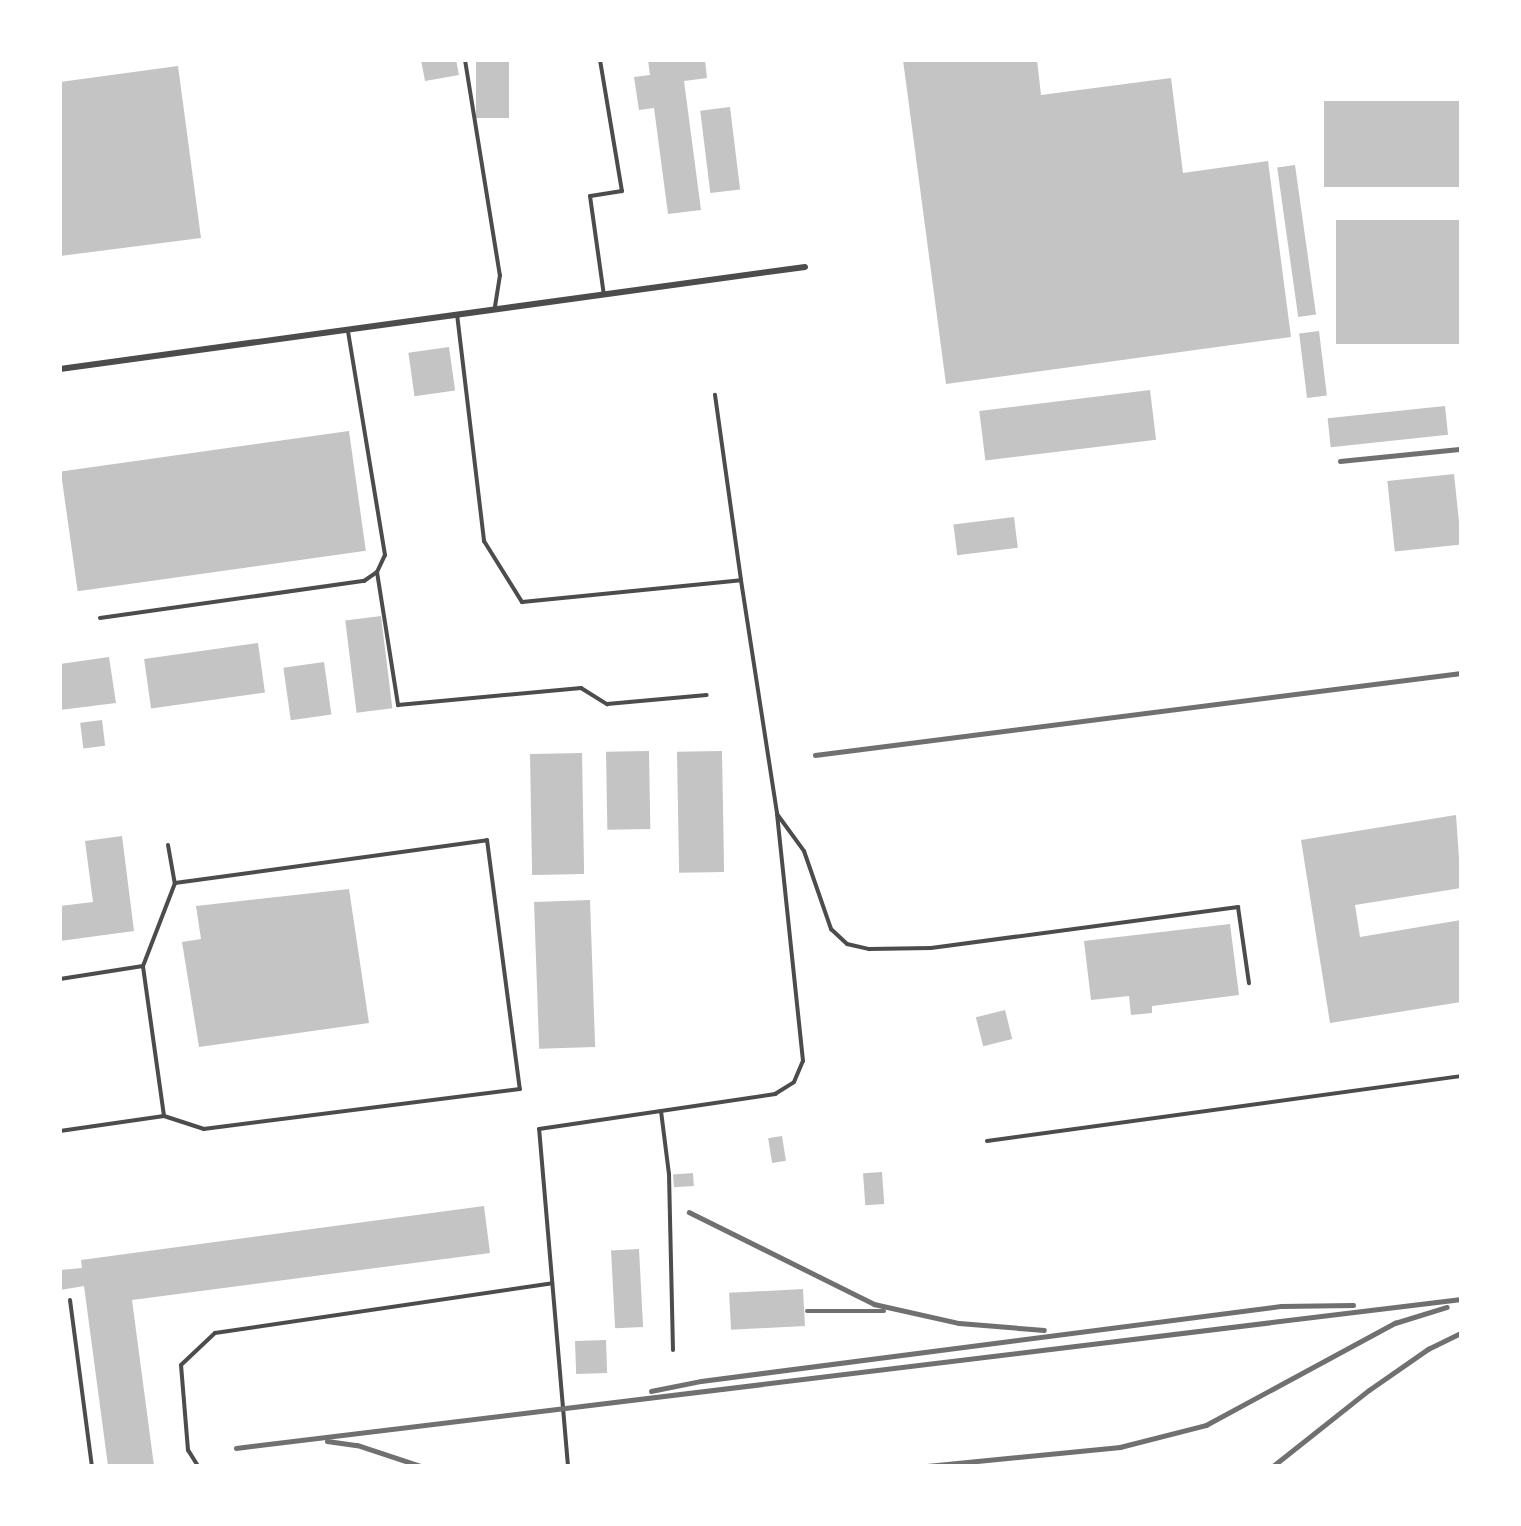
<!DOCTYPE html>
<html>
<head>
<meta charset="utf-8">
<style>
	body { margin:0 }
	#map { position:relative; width:1521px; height:1526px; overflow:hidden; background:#fff; font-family:Raleway,sans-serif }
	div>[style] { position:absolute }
	.building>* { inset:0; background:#c4c4c4; transform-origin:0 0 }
	.service>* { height:4px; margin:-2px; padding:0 2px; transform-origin:2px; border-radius:2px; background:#4c4c4c }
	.minor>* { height:6px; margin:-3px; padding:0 3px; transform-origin:3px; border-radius:3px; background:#4c4c4c }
	.rail>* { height:4.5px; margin:-2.25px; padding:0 2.25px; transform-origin:2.25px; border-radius:2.25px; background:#707070 }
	span { translate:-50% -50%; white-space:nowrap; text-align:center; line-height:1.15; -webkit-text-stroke:4.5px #fff; paint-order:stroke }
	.frame { position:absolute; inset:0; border:62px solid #fff; pointer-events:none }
</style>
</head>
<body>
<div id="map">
	<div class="building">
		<i style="clip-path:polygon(421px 60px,456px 60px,459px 75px,425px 81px)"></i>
		<i style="left:476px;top:60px;width:33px;height:58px"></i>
		<i style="clip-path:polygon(648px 60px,705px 60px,707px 78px,684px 81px,701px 210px,668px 214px,654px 108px,639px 110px,634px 77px,650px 75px)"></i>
		<i style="clip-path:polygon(903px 60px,1037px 60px,1041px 95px,1171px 78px,1183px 173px,1268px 161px,1291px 337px,946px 384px)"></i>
		<i style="clip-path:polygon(178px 66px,201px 238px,60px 256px,60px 82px)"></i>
		<i style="left:1461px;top:101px;width:86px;height:137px;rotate:90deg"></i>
		<i style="left:730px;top:107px;width:83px;height:30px;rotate:83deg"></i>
		<i style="left:1295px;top:165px;width:151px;height:18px;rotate:82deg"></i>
		<i style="left:1461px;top:220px;width:124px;height:125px;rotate:90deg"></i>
		<i style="left:1319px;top:331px;width:65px;height:20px;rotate:83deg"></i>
		<i style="left:449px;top:347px;width:44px;height:41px;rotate:82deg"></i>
		<i style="left:1150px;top:390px;width:50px;height:172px;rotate:83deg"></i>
		<i style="left:1445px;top:406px;width:29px;height:118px;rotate:84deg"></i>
		<i style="left:349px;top:431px;width:121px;height:291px;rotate:82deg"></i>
		<i style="left:1454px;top:474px;width:71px;height:67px;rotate:84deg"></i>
		<i style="left:1014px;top:517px;width:31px;height:61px;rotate:83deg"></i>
		<i style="left:381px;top:616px;width:93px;height:36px;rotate:83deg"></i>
		<i style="left:258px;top:643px;width:50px;height:115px;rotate:82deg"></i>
		<i style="clip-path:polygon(109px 657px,116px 703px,60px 710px,60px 664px)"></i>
		<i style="left:324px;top:662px;width:53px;height:41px;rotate:82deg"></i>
		<i style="left:102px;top:720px;width:26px;height:22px;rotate:83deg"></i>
		<i style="left:649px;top:751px;width:78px;height:43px;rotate:89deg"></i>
		<i style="left:722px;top:751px;width:121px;height:45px;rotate:89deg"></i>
		<i style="left:582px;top:753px;width:121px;height:52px;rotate:89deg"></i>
		<i style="clip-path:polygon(1456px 815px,1461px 888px,1355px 905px,1360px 937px,1461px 920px,1461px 1002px,1330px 1023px,1301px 840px)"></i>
		<i style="clip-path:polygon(122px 836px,134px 931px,60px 941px,60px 906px,93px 902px,85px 841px)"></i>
		<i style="clip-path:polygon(349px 889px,369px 1023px,199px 1047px,182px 942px,201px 939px,196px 906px)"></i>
		<i style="left:590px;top:900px;width:147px;height:56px;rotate:88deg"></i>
		<i style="clip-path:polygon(1230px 924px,1239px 995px,1152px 1006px,1152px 1013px,1131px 1015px,1129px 996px,1091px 1000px,1084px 941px)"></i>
		<i style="left:1005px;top:1010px;width:30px;height:30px;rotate:76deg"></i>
		<i style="left:782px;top:1136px;width:25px;height:14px;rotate:81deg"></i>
		<i style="left:882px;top:1172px;width:32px;height:19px;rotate:86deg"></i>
		<i style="left:693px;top:1173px;width:13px;height:20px;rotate:86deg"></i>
		<i style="clip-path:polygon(484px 1206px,490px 1253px,132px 1300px,154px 1466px,108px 1466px,84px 1286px,60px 1290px,60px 1270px,82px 1268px,81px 1260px)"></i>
		<i style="left:639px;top:1249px;width:78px;height:28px;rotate:87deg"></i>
		<i style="left:803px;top:1289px;width:37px;height:74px;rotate:87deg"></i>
		<i style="left:606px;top:1340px;width:33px;height:31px;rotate:88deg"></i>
	</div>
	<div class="service">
		<i style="left:465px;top:60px;width:218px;rotate:80.8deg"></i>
		<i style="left:500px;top:275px;width:33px;rotate:99deg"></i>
		<i style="left:600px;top:60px;width:133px;rotate:80.5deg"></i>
		<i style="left:622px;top:191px;width:32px;rotate:171deg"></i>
		<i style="left:590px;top:196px;width:100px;rotate:82deg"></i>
		<i style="left:457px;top:314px;width:229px;rotate:83.2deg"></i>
		<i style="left:484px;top:541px;width:72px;rotate:58.1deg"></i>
		<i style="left:522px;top:602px;width:220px;rotate:-5.7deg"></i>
		<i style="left:741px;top:580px;width:187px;rotate:-98deg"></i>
		<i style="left:377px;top:572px;width:135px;rotate:81deg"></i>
		<i style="left:398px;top:705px;width:184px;rotate:-5.3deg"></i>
		<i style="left:581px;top:688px;width:31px;rotate:32deg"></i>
		<i style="left:607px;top:704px;width:100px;rotate:-5.1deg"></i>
		<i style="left:100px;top:618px;width:267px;rotate:-8deg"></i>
		<i style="left:364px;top:581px;width:16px;rotate:-35deg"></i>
		<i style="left:377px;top:572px;width:19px;rotate:-65deg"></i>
		<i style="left:385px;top:555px;width:226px;rotate:-99.4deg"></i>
		<i style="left:777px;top:814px;width:46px;rotate:53.9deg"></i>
		<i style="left:804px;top:851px;width:83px;rotate:70.9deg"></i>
		<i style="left:831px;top:929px;width:22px;rotate:43deg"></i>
		<i style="left:847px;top:944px;width:23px;rotate:13deg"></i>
		<i style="left:869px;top:949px;width:62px;rotate:-0.9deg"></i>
		<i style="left:931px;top:948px;width:310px;rotate:-7.6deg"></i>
		<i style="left:1238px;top:907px;width:77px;rotate:81.8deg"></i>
		<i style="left:168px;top:845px;width:39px;rotate:80deg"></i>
		<i style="left:60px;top:979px;width:84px;rotate:-8.9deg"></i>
		<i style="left:661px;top:1111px;width:64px;rotate:82.8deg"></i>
		<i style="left:669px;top:1174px;width:176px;rotate:88.7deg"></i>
		<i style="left:60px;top:1131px;width:105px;rotate:-8.2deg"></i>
		<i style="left:164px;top:1116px;width:151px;rotate:-98deg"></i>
		<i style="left:143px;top:966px;width:89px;rotate:-68.9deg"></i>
		<i style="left:175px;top:883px;width:315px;rotate:-7.8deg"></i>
		<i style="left:487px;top:840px;width:251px;rotate:82.5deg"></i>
		<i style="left:520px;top:1089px;width:319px;rotate:172.8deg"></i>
		<i style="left:204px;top:1129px;width:42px;rotate:-162deg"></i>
		<i style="left:987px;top:1141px;width:478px;rotate:-7.8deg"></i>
		<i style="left:70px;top:1300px;width:167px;rotate:82.5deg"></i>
		<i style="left:198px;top:1466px;width:19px;rotate:-122deg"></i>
		<i style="left:188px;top:1450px;width:85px;rotate:-94.7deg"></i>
		<i style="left:181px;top:1365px;width:47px;rotate:-43.3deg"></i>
		<i style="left:215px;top:1333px;width:341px;rotate:-8.4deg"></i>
		<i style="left:568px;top:1466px;width:338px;rotate:-94.9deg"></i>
		<i style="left:539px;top:1129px;width:239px;rotate:-8.4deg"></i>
		<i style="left:775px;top:1094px;width:22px;rotate:-32deg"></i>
		<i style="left:794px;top:1082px;width:23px;rotate:-67deg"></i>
		<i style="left:803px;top:1061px;width:249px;rotate:-96deg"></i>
		<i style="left:777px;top:813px;width:236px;rotate:-98.8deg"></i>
	</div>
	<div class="minor">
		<i style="left:60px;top:369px;width:752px;rotate:-7.8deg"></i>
	</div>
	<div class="rail">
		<i style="left:1340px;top:461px;width:122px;rotate:-5.7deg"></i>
		<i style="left:815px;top:755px;width:651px;rotate:-7.23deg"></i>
		<i style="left:689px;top:1212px;width:207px;rotate:26.4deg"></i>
		<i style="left:874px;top:1304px;width:87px;rotate:12.6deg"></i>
		<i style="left:959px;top:1323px;width:85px;rotate:4.7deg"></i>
		<i style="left:807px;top:1311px;width:77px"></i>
		<i style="left:651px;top:1391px;width:51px;rotate:-11.3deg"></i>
		<i style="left:701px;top:1381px;width:585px;rotate:-7.37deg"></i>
		<i style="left:1281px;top:1306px;width:72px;rotate:-0.8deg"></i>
		<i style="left:327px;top:1441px;width:30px;rotate:8deg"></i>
		<i style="left:357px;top:1445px;width:67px;rotate:18.2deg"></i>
		<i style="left:236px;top:1448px;width:1234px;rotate:-6.93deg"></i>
		<i style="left:927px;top:1466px;width:194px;rotate:-5.6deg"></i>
		<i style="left:1120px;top:1447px;width:89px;rotate:-14.3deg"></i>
		<i style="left:1206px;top:1425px;width:215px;rotate:-28.4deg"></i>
		<i style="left:1395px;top:1323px;width:54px;rotate:-17.1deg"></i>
		<i style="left:1273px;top:1466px;width:122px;rotate:-38.4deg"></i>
		<i style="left:1369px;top:1390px;width:72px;rotate:-34.8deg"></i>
		<i style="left:1428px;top:1349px;width:37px;rotate:-26deg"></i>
	</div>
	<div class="frame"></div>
</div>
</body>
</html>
